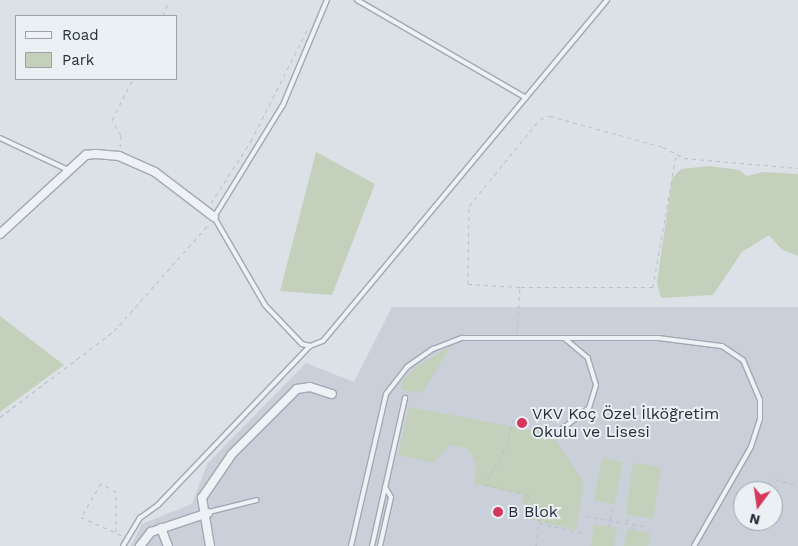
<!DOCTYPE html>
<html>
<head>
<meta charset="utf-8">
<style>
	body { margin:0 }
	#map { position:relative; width:798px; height:546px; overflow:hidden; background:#dbe1e7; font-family:"Work Sans",sans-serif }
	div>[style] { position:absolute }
	.built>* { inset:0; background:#c9d0d9 }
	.green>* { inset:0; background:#c3d1bc; transform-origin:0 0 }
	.path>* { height:1px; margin-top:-0.5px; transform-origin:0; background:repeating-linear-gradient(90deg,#babfc5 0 4px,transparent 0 8px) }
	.roads { filter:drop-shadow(1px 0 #a1a8b1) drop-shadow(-1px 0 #a1a8b1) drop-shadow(0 1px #a1a8b1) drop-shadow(0 -1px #a1a8b1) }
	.service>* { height:4px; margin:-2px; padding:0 2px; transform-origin:2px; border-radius:2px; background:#eef1f5 }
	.minor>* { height:8px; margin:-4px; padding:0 4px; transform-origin:4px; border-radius:4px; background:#eef1f5 }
	.dots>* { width:14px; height:14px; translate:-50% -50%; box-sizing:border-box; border:2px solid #eaf0f4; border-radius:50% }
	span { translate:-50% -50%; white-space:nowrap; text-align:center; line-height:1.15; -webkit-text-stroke:4px #eaf0f4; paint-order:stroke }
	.poi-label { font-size:16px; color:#25303d }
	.left { translate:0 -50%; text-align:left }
	.legend { position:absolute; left:15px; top:15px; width:162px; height:65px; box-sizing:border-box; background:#eaf0f4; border:1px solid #9ba3ab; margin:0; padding:6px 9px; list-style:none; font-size:15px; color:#25303d }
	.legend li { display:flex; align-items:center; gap:10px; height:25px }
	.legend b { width:25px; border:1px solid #9ba3ab }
	.north { position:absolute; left:733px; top:481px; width:50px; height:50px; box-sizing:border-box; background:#eaf0f4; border:1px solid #9ba3ab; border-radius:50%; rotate:194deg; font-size:14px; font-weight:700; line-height:20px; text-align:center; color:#25303d }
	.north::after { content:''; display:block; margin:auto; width:18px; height:22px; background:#d5375d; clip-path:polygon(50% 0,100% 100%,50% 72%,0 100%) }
</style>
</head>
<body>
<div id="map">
	<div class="built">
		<i style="clip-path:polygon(evenodd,392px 307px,798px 307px,798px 546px,131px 546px,142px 524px,192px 504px,207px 464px,306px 363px,354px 382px,392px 307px,743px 491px,773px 491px,773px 521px,743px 521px,743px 491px)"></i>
	</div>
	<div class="green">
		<i style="clip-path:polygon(316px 152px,375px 184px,332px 295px,280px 291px)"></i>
		<i style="clip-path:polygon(709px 166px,739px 170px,747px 176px,763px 172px,798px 174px,798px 256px,782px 250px,769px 235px,742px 252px,713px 295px,661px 298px,657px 282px,672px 179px,681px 169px)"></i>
		<i style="clip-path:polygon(0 316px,64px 365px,0 412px)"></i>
		<i style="clip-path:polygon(451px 346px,422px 393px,401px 390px,403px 380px,417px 366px)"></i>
		<i style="clip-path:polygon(409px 407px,552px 434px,584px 483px,576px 530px,529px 519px,532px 506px,522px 504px,523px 495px,474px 484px,476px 462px,467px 448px,449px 445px,434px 463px,398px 455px)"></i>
		<i style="left:602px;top:458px;width:21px;height:43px;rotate:11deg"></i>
		<i style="left:633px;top:463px;width:28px;height:52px;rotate:8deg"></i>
		<i style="clip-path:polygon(594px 524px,617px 528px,614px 546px,591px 546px)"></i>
		<i style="clip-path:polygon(627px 529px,650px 533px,648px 546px,624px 546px)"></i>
	</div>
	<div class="path">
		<i style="left:163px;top:16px;width:17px;rotate:-69deg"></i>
		<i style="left:120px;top:147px;width:12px;rotate:-85deg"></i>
		<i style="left:121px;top:135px;width:17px;rotate:-121deg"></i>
		<i style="left:112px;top:120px;width:46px;rotate:-62.9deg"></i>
		<i style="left:211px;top:203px;width:74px;rotate:-57.2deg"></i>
		<i style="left:251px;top:141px;width:127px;rotate:-63.2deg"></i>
		<i style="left:521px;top:287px;width:132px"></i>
		<i style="left:653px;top:287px;width:134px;rotate:-80.1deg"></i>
		<i style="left:517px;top:332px;width:45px;rotate:-86.2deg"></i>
		<i style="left:520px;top:287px;width:52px;rotate:-176.7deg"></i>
		<i style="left:468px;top:284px;width:78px;rotate:-89.3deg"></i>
		<i style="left:469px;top:206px;width:112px;rotate:-50.8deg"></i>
		<i style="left:540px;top:119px;width:10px;rotate:-17deg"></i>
		<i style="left:550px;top:116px;width:117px;rotate:15.3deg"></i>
		<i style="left:663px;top:147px;width:24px;rotate:28deg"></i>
		<i style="left:684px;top:158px;width:114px;rotate:5deg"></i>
		<i style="left:0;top:417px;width:143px;rotate:-37deg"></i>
		<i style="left:114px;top:331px;width:143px;rotate:-48.4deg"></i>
		<i style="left:513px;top:419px;width:24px;rotate:102deg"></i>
		<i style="left:508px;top:442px;width:49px;rotate:118.1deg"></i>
		<i style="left:485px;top:485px;width:43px;rotate:12.1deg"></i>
		<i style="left:527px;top:494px;width:40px;rotate:53deg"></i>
		<i style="left:775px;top:479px;width:24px;rotate:15deg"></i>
		<i style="left:585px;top:516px;width:64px;rotate:9.9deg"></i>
		<i style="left:627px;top:522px;width:7px;rotate:-82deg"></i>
		<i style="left:539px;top:523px;width:45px;rotate:12.8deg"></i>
		<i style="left:609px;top:527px;width:24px;rotate:-81deg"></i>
		<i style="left:632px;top:530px;width:6px;rotate:-90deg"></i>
		<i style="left:116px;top:532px;width:40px;rotate:-90deg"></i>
		<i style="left:116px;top:492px;width:17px;rotate:-149deg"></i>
		<i style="left:101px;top:483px;width:39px;rotate:120deg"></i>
		<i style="left:81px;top:517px;width:44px;rotate:24.2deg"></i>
		<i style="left:536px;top:546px;width:34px;rotate:-83deg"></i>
	</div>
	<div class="roads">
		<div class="service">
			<i style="left:357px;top:0;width:195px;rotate:30.1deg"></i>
			<i style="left:0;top:138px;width:75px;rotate:25.2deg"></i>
			<i style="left:310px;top:346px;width:8px;rotate:-166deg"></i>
			<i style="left:302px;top:344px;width:54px;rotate:-133.5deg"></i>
			<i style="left:265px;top:305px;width:102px;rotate:-120.1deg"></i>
			<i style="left:214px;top:217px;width:132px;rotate:-58.4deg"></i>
			<i style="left:283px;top:105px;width:114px;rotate:-67.3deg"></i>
			<i style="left:562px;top:429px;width:34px;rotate:-38deg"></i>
			<i style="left:589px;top:408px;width:24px;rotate:-73deg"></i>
			<i style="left:596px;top:385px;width:28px;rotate:-107deg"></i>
			<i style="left:588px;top:358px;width:30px;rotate:-140deg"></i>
			<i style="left:209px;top:512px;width:49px;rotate:-14deg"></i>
			<i style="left:123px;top:546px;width:33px;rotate:-59deg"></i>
			<i style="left:140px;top:518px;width:22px;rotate:-36deg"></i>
			<i style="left:158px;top:505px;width:220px;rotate:-46.3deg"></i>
			<i style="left:310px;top:346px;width:14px;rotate:-21deg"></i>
			<i style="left:323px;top:341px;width:444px;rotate:-50.2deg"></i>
			<i style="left:351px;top:546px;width:156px;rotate:-77deg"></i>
			<i style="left:386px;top:394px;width:34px;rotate:-52deg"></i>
			<i style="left:407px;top:367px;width:32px;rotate:-35deg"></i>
			<i style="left:433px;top:349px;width:31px;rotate:-21deg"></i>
			<i style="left:462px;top:338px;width:196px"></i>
			<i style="left:658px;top:338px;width:64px;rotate:7.1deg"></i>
			<i style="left:722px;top:346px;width:25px;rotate:34deg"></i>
			<i style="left:743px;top:360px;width:43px;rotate:67deg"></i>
			<i style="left:760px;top:400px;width:19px;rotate:90deg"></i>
			<i style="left:760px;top:419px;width:29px;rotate:108deg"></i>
			<i style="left:751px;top:447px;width:114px;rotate:119.9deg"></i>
			<i style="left:372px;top:546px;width:152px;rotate:-77.4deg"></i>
			<i style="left:380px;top:546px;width:50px;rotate:-77.3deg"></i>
			<i style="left:391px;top:497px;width:12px;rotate:-121deg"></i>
		</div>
		<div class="minor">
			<i style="left:0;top:234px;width:117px;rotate:-42.6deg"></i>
			<i style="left:86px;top:155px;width:10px;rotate:-6deg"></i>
			<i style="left:96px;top:154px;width:23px;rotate:5deg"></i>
			<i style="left:119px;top:156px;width:39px;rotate:24deg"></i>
			<i style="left:155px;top:172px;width:74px;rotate:37.3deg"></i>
			<i style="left:161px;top:528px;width:19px;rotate:69deg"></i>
			<i style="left:140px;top:546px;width:18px;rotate:-52deg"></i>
			<i style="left:151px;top:532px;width:60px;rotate:-18.4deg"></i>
			<i style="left:210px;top:546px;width:49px;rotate:-99.5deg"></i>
			<i style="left:202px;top:498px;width:53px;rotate:-55.7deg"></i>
			<i style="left:232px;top:454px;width:92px;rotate:-45deg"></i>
			<i style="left:297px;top:389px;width:13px;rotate:-9deg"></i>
			<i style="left:310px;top:387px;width:23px;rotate:18deg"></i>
		</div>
	</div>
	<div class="dots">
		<i style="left:522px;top:423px;background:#d5375d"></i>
		<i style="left:498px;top:512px;background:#d5375d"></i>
	</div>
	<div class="poi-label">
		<span class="left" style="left:532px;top:423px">VKV Koç Özel İlköğretim<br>Okulu ve Lisesi</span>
		<span class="left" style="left:508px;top:512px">B Blok</span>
	</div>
	<ul class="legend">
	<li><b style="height:6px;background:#eef1f5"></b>Road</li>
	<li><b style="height:14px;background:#c3d1bc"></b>Park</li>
	</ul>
	<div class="north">N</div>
</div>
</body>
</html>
